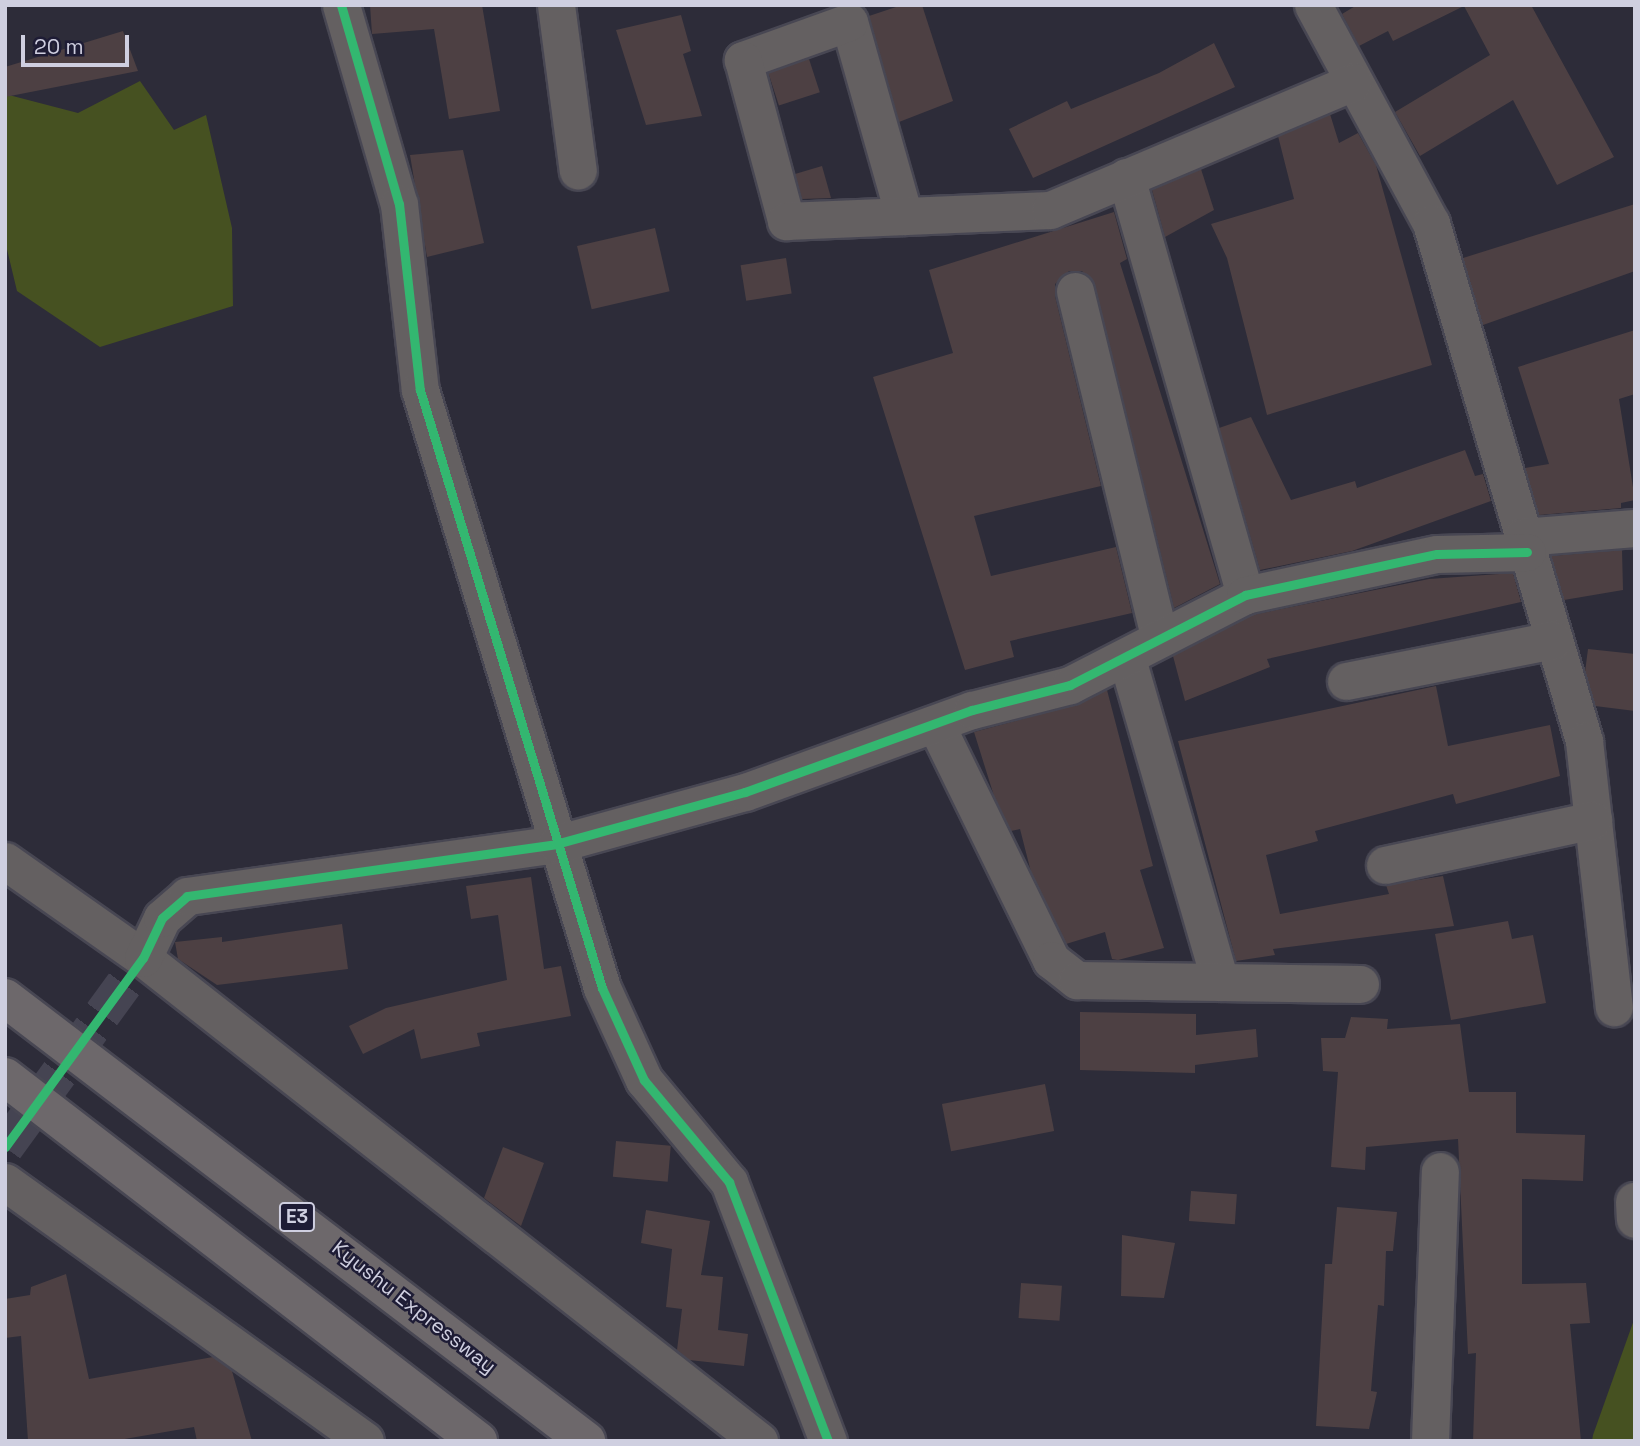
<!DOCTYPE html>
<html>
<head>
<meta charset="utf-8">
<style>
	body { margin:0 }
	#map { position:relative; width:1640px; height:1446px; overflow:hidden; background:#2d2c39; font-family:"Space Grotesk",sans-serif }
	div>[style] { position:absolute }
	.green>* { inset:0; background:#465121 }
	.building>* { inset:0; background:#4d4043; transform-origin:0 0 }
	.minor-tunnel>* { height:37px; margin-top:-18.5px; transform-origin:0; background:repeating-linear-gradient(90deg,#454452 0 37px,transparent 0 55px) }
	.roads { filter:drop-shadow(2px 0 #484753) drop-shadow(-2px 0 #484753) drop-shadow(0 2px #484753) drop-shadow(0 -2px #484753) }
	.minor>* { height:37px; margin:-18.5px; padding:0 18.5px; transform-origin:18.5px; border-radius:18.5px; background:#646061 }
	.motorway>* { height:38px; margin:-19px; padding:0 19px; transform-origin:19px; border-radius:19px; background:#6d686b }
	.cycleway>* { height:9px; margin:-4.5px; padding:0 4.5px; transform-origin:4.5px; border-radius:4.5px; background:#33b770 }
	span { translate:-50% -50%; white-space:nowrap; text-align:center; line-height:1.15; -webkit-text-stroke:5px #1e1c35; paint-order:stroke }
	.shield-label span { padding:2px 5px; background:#1e1c35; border:2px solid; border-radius:5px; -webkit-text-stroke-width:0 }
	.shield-label { font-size:19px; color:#cfcfe0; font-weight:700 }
	.street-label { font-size:21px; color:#cfcfe0 }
	.frame { position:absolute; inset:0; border:7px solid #cfcfe0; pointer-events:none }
	.scale { position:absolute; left:21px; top:35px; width:108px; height:32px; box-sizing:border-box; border:4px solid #cfcfe0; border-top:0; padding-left:9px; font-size:21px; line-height:24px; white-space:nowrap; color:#cfcfe0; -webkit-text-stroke:5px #1e1c35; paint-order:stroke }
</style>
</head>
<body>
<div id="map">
	<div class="green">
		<i style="clip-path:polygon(140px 81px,174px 130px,206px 115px,232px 228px,233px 306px,100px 347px,17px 291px,5px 241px,5px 94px,78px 113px)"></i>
		<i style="clip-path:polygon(1635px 1317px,1635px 1441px,1592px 1441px,1593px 1435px)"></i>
	</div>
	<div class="building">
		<i style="clip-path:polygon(370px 5px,482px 5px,500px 111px,449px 119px,434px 29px,372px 34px)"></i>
		<i style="clip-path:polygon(902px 5px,922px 5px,953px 101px,899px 122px,869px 16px)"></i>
		<i style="clip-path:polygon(1357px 5px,1531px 5px,1614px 157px,1557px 185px,1513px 100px,1420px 156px,1395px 112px,1490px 55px,1464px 6px,1393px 41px,1388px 31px,1359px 46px,1342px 14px)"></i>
		<i style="clip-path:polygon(681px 15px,691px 51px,683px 54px,702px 116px,646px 125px,616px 30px)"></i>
		<i style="clip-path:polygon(123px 31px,138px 71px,5px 97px,5px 67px)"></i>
		<i style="clip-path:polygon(1214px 43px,1235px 87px,1033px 178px,1009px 129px,1067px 101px,1071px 109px,1159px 73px)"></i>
		<i style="left:809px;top:59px;width:35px;height:43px;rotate:72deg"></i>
		<i style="clip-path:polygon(1330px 114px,1339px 143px,1358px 133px,1376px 165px,1432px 365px,1267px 415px,1227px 258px,1211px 224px,1294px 199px,1278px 136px)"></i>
		<i style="clip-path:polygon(463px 150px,484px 243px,427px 257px,410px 155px)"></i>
		<i style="clip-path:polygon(822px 166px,831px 198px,802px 199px,795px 174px)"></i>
		<i style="clip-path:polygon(1201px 169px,1214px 210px,1165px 237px,1152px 190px)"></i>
		<i style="clip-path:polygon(1635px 204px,1635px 271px,1483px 325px,1463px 258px)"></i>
		<i style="clip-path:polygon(1114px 212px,1127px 259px,1120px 263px,1220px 584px,1174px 608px,1095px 286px,1082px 271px,1069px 271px,1055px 284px,1055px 296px,1101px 486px,974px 516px,991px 576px,1116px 547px,1132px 613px,1010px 641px,1014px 657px,965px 670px,873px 377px,953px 353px,929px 270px)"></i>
		<i style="left:655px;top:228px;width:65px;height:80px;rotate:77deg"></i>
		<i style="left:786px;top:258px;width:36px;height:46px;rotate:81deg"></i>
		<i style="clip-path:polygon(1635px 330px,1635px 394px,1619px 399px,1635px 500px,1621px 503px,1621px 508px,1539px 515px,1525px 468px,1549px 464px,1518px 367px)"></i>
		<i style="clip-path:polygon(1251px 417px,1291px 500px,1355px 481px,1357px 488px,1465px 450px,1475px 476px,1483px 474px,1491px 501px,1352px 551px,1260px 570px,1219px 428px)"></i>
		<i style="clip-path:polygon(1622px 550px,1623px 590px,1564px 600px,1551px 556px)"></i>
		<i style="clip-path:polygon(1513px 573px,1521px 602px,1267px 659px,1270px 667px,1185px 701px,1173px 656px,1252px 615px,1429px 579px)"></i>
		<i style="clip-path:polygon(1588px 649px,1635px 654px,1635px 711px,1595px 706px,1585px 672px)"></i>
		<i style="clip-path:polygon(1436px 686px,1448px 746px,1550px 725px,1560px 776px,1456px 804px,1453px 794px,1315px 831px,1318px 841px,1266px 855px,1280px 914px,1389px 894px,1386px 885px,1443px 876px,1454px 926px,1273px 949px,1275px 955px,1236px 961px,1178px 741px)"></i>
		<i style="clip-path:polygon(1107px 690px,1153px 866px,1140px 870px,1164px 948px,1118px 960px,1112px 959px,1105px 932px,1066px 944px,1031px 872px,1020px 829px,1011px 831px,994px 796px,974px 732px,1075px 705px)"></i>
		<i style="clip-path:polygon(531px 877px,544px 969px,561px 966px,571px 1016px,477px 1033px,480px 1046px,421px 1059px,414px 1029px,363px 1054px,349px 1026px,386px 1008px,507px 980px,498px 915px,471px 919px,466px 886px)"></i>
		<i style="clip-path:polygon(1508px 921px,1512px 939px,1533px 935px,1546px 1003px,1451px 1020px,1435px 934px)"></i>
		<i style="clip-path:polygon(342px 924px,348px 969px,217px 985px,178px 959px,175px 942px,222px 937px,222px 942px)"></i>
		<i style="clip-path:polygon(1080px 1012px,1196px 1014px,1196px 1035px,1256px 1029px,1258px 1057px,1195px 1065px,1195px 1073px,1080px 1070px)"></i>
		<i style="clip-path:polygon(1351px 1017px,1388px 1019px,1387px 1029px,1460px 1024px,1469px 1092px,1516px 1092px,1516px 1133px,1585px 1135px,1583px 1181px,1522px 1179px,1522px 1284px,1586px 1283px,1590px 1323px,1570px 1324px,1581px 1441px,1473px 1441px,1476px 1353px,1468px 1354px,1458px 1139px,1366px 1147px,1365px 1170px,1331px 1167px,1338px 1072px,1323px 1071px,1321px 1038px,1345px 1038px)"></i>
		<i style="left:1045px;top:1084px;width:48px;height:105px;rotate:79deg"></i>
		<i style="left:616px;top:1141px;width:55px;height:36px;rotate:5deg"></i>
		<i style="clip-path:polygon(503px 1147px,544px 1163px,521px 1226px,484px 1198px)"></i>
		<i style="left:1191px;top:1191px;width:46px;height:30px;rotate:4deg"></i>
		<i style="clip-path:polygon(1337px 1207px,1397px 1212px,1393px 1251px,1386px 1251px,1384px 1306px,1378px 1305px,1371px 1391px,1377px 1392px,1369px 1429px,1316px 1426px,1325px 1264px,1332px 1264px)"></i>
		<i style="clip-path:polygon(646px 1210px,710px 1221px,701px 1275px,723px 1277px,718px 1330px,748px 1334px,744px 1366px,689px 1360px,677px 1350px,682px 1309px,666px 1307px,672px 1249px,641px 1243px)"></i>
		<i style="clip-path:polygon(1122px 1235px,1175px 1243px,1164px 1298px,1121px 1296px)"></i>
		<i style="clip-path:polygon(66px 1274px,89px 1379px,213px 1357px,232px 1371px,252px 1441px,197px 1441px,194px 1427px,113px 1441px,28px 1441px,21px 1336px,5px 1338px,5px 1299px,30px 1295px,31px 1287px)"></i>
		<i style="left:1021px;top:1283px;width:41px;height:35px;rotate:4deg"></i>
	</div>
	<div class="minor-tunnel">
		<i style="left:5px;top:1147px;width:234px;rotate:-53.9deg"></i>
	</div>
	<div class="roads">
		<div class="minor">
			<i style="left:341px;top:5px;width:207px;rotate:73.8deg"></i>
			<i style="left:399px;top:204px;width:187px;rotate:83.6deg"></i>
			<i style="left:420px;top:390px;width:625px;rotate:73.07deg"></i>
			<i style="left:602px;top:988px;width:101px;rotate:65.5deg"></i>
			<i style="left:644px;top:1080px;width:133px;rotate:50.2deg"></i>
			<i style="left:729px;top:1182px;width:277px;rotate:69.1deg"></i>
			<i style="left:556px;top:5px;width:167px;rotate:82.5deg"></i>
			<i style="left:1313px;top:5px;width:248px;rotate:61.6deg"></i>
			<i style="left:1431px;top:223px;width:540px;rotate:73.54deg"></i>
			<i style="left:1584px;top:741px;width:268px;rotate:83.6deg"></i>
			<i style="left:1126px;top:177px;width:435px;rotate:74.1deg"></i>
			<i style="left:904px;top:216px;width:202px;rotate:-105.8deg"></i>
			<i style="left:849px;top:22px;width:113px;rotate:160.3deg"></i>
			<i style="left:743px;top:60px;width:167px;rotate:75deg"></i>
			<i style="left:786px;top:221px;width:264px;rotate:-2.4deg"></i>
			<i style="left:1050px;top:210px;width:329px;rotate:-22.9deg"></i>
			<i style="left:1075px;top:291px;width:354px;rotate:76.3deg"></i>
			<i style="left:1522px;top:537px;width:113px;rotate:-4.6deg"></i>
			<i style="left:1127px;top:659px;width:336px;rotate:73.9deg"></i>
			<i style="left:1346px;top:681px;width:212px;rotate:-11.2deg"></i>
			<i style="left:936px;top:725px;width:262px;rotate:63.9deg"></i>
			<i style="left:1051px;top:960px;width:33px;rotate:38deg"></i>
			<i style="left:1077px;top:980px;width:283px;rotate:0.8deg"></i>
			<i style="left:5px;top:861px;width:169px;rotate:35.1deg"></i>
			<i style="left:143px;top:958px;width:783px;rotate:38.1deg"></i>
			<i style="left:1385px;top:865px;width:213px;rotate:-12.2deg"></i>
			<i style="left:143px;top:958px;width:44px;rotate:-64.6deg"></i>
			<i style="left:162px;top:918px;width:33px;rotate:-41deg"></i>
			<i style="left:187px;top:896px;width:373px;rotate:-8deg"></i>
			<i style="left:556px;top:844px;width:196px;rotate:-15.4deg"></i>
			<i style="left:745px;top:792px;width:241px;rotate:-19.9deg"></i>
			<i style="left:972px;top:710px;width:101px;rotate:-14.3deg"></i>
			<i style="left:1070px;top:685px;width:197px;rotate:-27.2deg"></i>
			<i style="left:1245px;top:595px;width:196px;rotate:-12.1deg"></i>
			<i style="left:1437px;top:554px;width:90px;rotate:-1.3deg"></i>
			<i style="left:5px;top:1182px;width:443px;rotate:35.7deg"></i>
			<i style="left:1634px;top:1201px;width:18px;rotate:87deg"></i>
			<i style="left:1430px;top:1441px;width:270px;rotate:-87.9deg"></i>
		</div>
		<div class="motorway">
			<i style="left:5px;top:998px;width:731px;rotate:37.32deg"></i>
			<i style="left:5px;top:1077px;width:597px;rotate:37.58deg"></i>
		</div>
	</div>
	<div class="cycleway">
		<i style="left:341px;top:5px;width:207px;rotate:73.8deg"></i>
		<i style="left:399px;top:204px;width:187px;rotate:83.6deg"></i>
		<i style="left:420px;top:390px;width:625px;rotate:73.07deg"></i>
		<i style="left:602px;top:988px;width:101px;rotate:65.5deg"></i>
		<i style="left:644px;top:1080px;width:133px;rotate:50.2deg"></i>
		<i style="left:729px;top:1182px;width:277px;rotate:69.1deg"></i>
		<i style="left:5px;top:1147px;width:234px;rotate:-53.9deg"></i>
		<i style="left:143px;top:958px;width:44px;rotate:-64.6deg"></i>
		<i style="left:162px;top:918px;width:33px;rotate:-41deg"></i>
		<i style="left:187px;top:896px;width:373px;rotate:-8deg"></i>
		<i style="left:556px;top:844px;width:196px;rotate:-15.4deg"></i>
		<i style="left:745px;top:792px;width:241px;rotate:-19.9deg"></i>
		<i style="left:972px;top:710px;width:101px;rotate:-14.3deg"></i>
		<i style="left:1070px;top:685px;width:197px;rotate:-27.2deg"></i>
		<i style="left:1245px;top:595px;width:196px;rotate:-12.1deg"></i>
		<i style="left:1437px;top:554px;width:90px;rotate:-1.3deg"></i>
	</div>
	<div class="shield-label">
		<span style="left:297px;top:1217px">E3</span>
	</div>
	<div class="street-label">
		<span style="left:414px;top:1307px;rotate:38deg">Kyushu Expressway</span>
	</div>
	<div class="frame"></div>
	<div class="scale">20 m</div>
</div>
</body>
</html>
